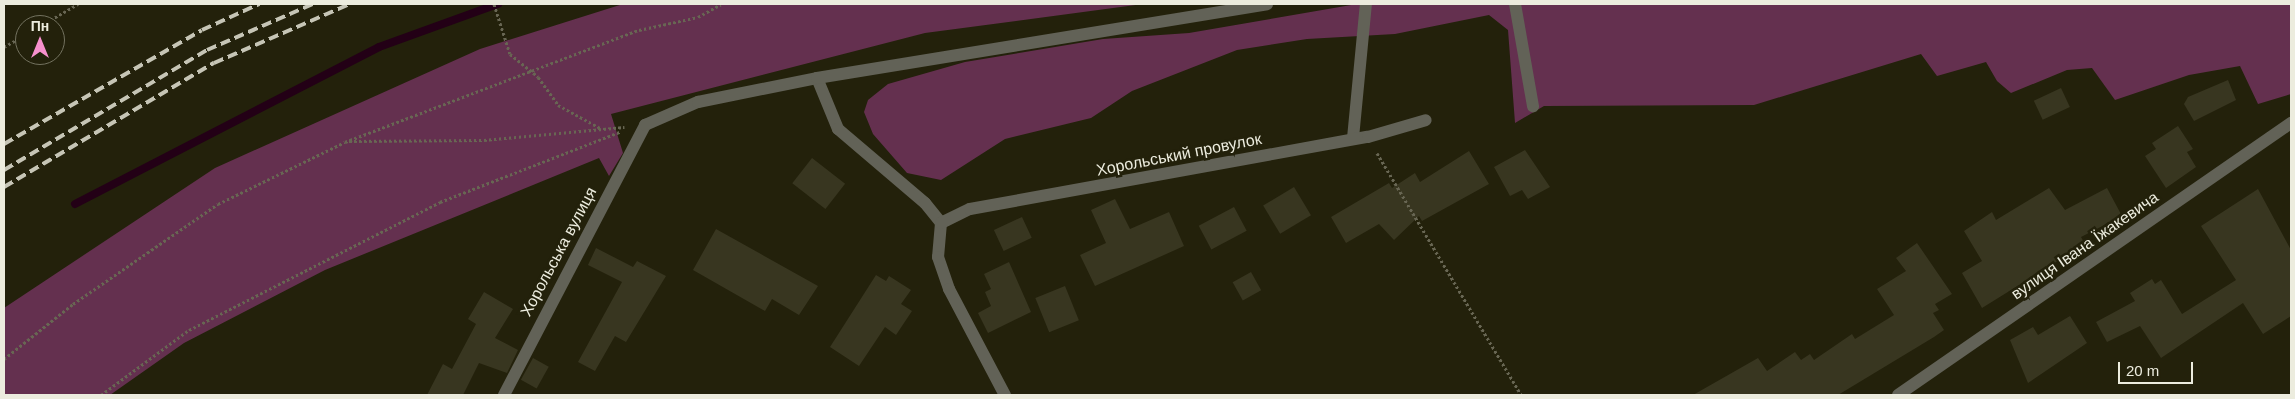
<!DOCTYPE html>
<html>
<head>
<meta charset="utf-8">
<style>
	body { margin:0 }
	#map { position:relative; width:2295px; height:399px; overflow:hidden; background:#23210b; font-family:Arial,sans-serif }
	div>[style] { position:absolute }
	.green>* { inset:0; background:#64304f }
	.stream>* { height:8px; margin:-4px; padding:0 4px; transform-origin:4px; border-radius:4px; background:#230016 }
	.building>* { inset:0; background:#383620; transform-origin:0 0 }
	.path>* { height:3px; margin-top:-1.5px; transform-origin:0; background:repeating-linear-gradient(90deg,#686653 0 2.5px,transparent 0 5px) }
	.service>* { height:12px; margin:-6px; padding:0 6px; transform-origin:6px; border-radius:6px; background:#626257 }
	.minor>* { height:12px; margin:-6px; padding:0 6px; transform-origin:6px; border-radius:6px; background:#626257 }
	.rail>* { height:4px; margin-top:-2px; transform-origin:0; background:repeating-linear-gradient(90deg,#c6c5b6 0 10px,transparent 0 15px) }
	span { translate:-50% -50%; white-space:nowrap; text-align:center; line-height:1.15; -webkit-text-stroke:5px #23210b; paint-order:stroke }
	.street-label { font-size:16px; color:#ececde }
	.frame { position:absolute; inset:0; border:5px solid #ececde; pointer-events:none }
	.north { position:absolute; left:15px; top:15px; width:50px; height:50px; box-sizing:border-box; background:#23210b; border:1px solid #73725f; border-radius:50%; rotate:0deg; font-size:14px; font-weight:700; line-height:20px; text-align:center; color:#ececde }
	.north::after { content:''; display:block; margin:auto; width:18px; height:22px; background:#f790cd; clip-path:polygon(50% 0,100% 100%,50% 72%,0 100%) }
	.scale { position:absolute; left:2118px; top:362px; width:75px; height:22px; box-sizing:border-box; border:2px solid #ececde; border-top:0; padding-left:6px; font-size:15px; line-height:18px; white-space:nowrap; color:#ececde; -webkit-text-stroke:4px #23210b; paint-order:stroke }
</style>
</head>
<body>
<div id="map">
	<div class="green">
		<i style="clip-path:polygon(623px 4px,1143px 4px,925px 33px,611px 114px,623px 153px,609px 176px,599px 158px,325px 270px,184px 343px,110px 395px,4px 395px,4px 308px,215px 168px,480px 49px)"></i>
		<i style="clip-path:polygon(1357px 4px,2291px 4px,2291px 94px,2258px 104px,2240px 66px,2189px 75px,2115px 100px,2092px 68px,2067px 70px,2011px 93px,1997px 81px,1986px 62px,1937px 76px,1921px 54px,1754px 105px,1544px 106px,1515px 123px,1508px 30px,1489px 15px,1395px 34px,1307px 39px,1237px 50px,1132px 91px,1091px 118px,1005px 139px,941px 180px,907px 173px,873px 134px,864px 112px,868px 100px,888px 84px,965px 62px,1103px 39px,1189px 33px)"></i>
	</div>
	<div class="stream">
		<i style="left:75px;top:204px;width:342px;rotate:-27.3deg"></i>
		<i style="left:379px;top:47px;width:127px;rotate:-19.9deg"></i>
	</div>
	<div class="building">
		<i style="clip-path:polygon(2228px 80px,2236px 100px,2194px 121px,2184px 104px,2188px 97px)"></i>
		<i style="left:2061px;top:88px;width:21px;height:30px;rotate:65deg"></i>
		<i style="clip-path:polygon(2178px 126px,2193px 149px,2187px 152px,2196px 167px,2166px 188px,2145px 156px,2156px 149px,2152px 143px)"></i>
		<i style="clip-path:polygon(1525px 150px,1550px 187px,1528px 199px,1522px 190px,1510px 196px,1494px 167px)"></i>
		<i style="clip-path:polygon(1469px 151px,1489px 184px,1422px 221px,1419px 216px,1394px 240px,1379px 224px,1346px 243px,1331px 217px,1389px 183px,1392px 188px,1415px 173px,1420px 182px)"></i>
		<i style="left:812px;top:158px;width:42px;height:32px;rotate:38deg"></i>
		<i style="left:1294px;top:187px;width:33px;height:36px;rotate:59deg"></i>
		<i style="clip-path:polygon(2049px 188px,2065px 210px,2107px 188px,2122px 216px,2081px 237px,2085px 244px,1982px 308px,1962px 273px,1982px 261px,1964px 231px,1992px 212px,1996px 220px)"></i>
		<i style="clip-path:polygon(2258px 189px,2291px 250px,2291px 316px,2263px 334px,2243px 303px,2161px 358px,2140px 326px,2107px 342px,2096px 322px,2135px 301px,2130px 293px,2152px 279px,2155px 284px,2161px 280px,2182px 314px,2236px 280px,2201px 226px)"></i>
		<i style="clip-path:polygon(1115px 199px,1130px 229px,1169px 212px,1184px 246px,1095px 286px,1080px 255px,1106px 243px,1091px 210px)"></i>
		<i style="left:1234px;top:207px;width:27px;height:40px;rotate:62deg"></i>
		<i style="left:1022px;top:217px;width:23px;height:31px;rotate:65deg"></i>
		<i style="clip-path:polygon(716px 229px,818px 286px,799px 315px,772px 299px,765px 311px,693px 270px)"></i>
		<i style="clip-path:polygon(1917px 243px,1952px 294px,1935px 304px,1939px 310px,1933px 313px,1944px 330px,1934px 337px,1838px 395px,1693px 395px,1758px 358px,1767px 371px,1795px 352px,1801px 360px,1810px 354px,1814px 360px,1852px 334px,1855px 339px,1894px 315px,1877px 289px,1906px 271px,1896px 258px)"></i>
		<i style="clip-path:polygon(596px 248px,633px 267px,637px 261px,666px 276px,626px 342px,615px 336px,595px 371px,578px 362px,622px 282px,588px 265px)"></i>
		<i style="clip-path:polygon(1009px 262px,1031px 312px,988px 333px,978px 313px,991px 306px,985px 292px,991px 289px,984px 274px)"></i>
		<i style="left:1251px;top:272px;width:21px;height:21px;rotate:61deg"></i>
		<i style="clip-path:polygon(876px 275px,886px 281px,889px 276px,911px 290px,901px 304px,912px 311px,896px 335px,885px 327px,859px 366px,830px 347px)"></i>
		<i style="left:1065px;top:286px;width:37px;height:32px;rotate:68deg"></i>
		<i style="clip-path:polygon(484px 292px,513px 309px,495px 338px,518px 350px,507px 373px,479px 363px,463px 395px,427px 395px,443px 364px,452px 369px,476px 324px,468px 319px)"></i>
		<i style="clip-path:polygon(2070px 316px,2087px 343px,2028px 383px,2010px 340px,2033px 327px,2038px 335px)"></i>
		<i style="left:533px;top:358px;width:18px;height:25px;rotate:29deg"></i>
	</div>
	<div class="path">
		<i style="left:494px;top:4px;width:52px;rotate:72.3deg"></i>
		<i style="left:510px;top:54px;width:36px;rotate:39deg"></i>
		<i style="left:538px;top:77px;width:34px;rotate:54deg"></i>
		<i style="left:558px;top:105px;width:48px;rotate:28.7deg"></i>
		<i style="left:42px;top:25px;width:42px;rotate:-30.3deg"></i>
		<i style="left:4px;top:47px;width:24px;rotate:-30deg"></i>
		<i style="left:349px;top:141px;width:135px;rotate:-0.4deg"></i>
		<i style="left:484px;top:140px;width:141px;rotate:-5.3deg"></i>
		<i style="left:1377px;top:153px;width:282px;rotate:59.2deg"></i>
		<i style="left:4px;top:359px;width:88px;rotate:-38.6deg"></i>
		<i style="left:73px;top:304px;width:176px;rotate:-34.6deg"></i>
		<i style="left:218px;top:204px;width:141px;rotate:-26deg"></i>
		<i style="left:345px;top:142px;width:315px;rotate:-20.9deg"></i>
		<i style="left:639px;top:30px;width:60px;rotate:-12.4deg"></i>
		<i style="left:698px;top:17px;width:26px;rotate:-29deg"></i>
		<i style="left:101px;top:395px;width:109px;rotate:-36.5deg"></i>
		<i style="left:189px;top:330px;width:282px;rotate:-27deg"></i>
		<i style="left:440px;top:202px;width:193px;rotate:-21.3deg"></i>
	</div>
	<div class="service">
		<i style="left:1515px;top:4px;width:104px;rotate:80deg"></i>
		<i style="left:1353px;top:138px;width:135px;rotate:-84.5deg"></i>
	</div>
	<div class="minor">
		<i style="left:817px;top:78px;width:55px;rotate:67.6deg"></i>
		<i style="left:838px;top:129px;width:114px;rotate:40.4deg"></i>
		<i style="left:925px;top:203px;width:26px;rotate:51deg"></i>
		<i style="left:941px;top:223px;width:34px;rotate:95deg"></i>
		<i style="left:938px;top:257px;width:34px;rotate:71deg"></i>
		<i style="left:949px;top:289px;width:120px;rotate:62.2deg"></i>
		<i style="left:941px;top:223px;width:32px;rotate:-26deg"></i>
		<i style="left:970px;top:209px;width:404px;rotate:-10.3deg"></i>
		<i style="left:1368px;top:137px;width:60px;rotate:-16.3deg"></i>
		<i style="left:504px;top:395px;width:305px;rotate:-62.4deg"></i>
		<i style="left:645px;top:125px;width:58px;rotate:-23.5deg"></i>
		<i style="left:698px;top:102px;width:121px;rotate:-11.4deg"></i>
		<i style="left:817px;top:78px;width:456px;rotate:-9.3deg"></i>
		<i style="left:1898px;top:395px;width:478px;rotate:-34.7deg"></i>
	</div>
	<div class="rail">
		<i style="left:4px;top:144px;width:228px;rotate:-29.9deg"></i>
		<i style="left:202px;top:30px;width:63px;rotate:-24.5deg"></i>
		<i style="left:4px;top:170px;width:236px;rotate:-30.6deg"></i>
		<i style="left:207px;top:50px;width:116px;rotate:-23.5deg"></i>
		<i style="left:4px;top:187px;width:244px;rotate:-30.6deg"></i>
		<i style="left:214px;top:63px;width:148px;rotate:-23.5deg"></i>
	</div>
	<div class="street-label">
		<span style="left:1179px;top:155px;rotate:-11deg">Хорольський провулок</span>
		<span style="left:2085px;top:246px;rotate:-35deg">вулиця Івана Їжакевича</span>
		<span style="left:559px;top:252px;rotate:-62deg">Хорольська вулиця</span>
	</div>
	<div class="frame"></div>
	<div class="north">Пн</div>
	<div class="scale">20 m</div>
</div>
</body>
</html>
